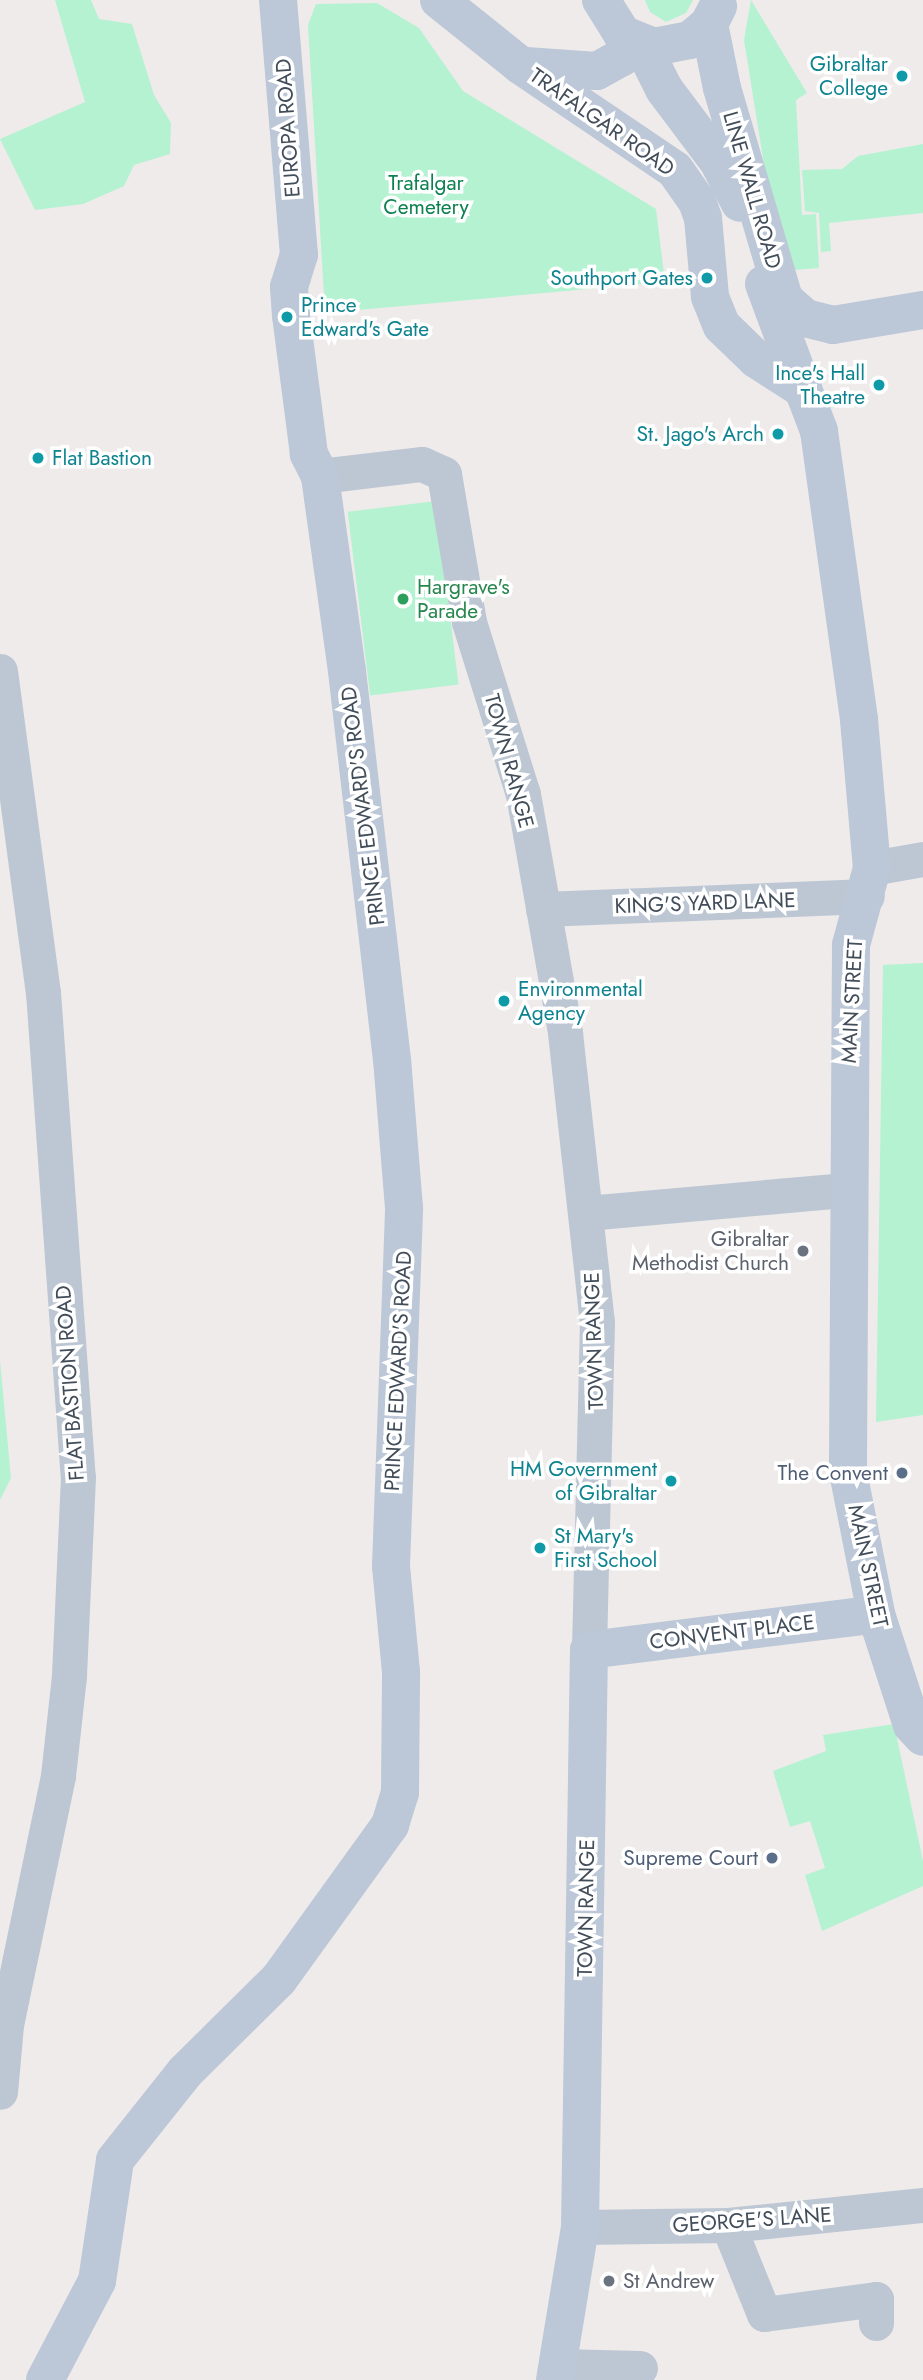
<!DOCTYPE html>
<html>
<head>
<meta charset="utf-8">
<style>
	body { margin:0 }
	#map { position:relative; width:923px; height:2380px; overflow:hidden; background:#efebeb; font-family:Jost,sans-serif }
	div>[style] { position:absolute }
	.green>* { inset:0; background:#b4f2d1; transform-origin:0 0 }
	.street>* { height:35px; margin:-17.5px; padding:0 17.5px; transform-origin:17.5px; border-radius:17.5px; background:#bdc7d3 }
	.secondary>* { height:38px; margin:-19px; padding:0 19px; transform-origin:19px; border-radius:19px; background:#bcc7d7 }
	.dots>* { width:19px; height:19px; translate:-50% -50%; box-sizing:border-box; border:4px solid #fff; border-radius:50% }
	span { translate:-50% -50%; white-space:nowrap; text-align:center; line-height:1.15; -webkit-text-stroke:7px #fff; paint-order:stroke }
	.culture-label { font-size:21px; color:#0d838f }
	.right { translate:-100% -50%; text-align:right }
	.left { translate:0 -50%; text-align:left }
	.street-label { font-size:21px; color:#424d5a }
	.park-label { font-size:21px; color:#0e8150 }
	.leisure-label { font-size:21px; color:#27864d }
	.worship-label { font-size:21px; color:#5b616d }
	.service-label { font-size:21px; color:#4e5e75 }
</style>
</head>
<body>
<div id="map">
	<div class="green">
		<i style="clip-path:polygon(55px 0,91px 0,99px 19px,132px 24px,154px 95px,171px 123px,170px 154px,134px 165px,124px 186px,83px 204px,35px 210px,0 139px,85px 102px)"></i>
		<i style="clip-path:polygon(645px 0,693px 0,686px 13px,666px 22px,650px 12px)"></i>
		<i style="clip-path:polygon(751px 0,807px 93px,796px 100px,802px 215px,816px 214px,819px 268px,781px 271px,744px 40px)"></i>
		<i style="clip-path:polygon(377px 3px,419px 28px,463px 91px,656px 209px,665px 282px,325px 313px,308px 25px,316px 4px)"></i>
		<i style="clip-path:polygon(923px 144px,923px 213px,829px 223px,831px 251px,821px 252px,819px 213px,805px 211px,802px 170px,842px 169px,858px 156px)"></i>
		<i style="left:436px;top:501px;width:185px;height:89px;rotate:83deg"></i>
		<i style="clip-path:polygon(923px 963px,923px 1415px,876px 1422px,883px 965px)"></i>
		<i style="clip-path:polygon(0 1361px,11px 1478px,0 1500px)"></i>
		<i style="clip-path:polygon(894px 1724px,923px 1861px,923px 1886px,822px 1931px,805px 1875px,825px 1868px,810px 1821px,790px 1827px,773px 1771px,826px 1751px,823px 1735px)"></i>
	</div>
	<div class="street">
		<i style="left:320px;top:476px;width:103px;rotate:-6.7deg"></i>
		<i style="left:422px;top:464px;width:24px;rotate:24deg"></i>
		<i style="left:444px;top:474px;width:150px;rotate:80.4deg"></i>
		<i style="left:469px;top:622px;width:180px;rotate:72.6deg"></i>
		<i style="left:523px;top:794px;width:243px;rotate:80deg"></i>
		<i style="left:565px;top:1033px;width:291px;rotate:83.7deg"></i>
		<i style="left:597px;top:1322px;width:328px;rotate:91.4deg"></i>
		<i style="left:0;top:671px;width:324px;rotate:82.4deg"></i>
		<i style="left:43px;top:992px;width:486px;rotate:85.9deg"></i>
		<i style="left:78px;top:1477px;width:199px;rotate:92.6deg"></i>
		<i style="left:69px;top:1676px;width:101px;rotate:96.3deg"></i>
		<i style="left:58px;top:1776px;width:254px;rotate:101.8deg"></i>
		<i style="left:6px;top:2025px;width:67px;rotate:95.1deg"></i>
		<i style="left:872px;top:868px;width:52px;rotate:-10deg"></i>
		<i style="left:543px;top:909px;width:324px;rotate:-2.3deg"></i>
		<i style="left:587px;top:1213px;width:260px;rotate:-5.1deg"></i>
		<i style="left:728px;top:2225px;width:96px;rotate:68deg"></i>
		<i style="left:764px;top:2314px;width:113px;rotate:-7.6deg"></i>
		<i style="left:876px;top:2299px;width:24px;rotate:90deg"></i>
		<i style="left:580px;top:2227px;width:148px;rotate:-0.8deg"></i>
		<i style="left:728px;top:2225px;width:196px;rotate:-5.9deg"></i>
		<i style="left:558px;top:2366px;width:82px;rotate:1.4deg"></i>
	</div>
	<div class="secondary">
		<i style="left:439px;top:0;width:104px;rotate:38.7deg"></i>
		<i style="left:520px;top:65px;width:187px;rotate:34.1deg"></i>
		<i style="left:675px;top:170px;width:38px;rotate:55deg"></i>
		<i style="left:697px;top:201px;width:18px;rotate:71deg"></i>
		<i style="left:703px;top:218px;width:79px;rotate:84.9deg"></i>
		<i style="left:710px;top:297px;width:31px;rotate:68deg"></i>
		<i style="left:722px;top:326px;width:47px;rotate:44.1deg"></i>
		<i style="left:756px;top:359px;width:56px;rotate:32.6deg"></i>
		<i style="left:803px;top:389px;width:45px;rotate:69.1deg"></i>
		<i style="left:819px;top:431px;width:292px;rotate:82.1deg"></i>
		<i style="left:859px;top:720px;width:149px;rotate:85deg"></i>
		<i style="left:872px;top:868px;width:80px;rotate:105.3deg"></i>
		<i style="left:851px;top:945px;width:527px;rotate:90.33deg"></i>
		<i style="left:848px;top:1472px;width:145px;rotate:78.8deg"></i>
		<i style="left:876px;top:1614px;width:117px;rotate:72deg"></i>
		<i style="left:912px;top:1725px;width:16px;rotate:47deg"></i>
		<i style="left:601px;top:0;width:40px;rotate:58deg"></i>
		<i style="left:622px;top:34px;width:35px;rotate:22deg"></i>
		<i style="left:654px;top:47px;width:37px;rotate:-11deg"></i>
		<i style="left:690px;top:40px;width:25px;rotate:-40deg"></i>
		<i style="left:709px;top:24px;width:20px;rotate:-63deg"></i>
		<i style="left:709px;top:24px;width:65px;rotate:78.5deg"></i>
		<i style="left:722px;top:88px;width:220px;rotate:73.6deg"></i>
		<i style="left:784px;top:299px;width:28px;rotate:42deg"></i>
		<i style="left:805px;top:318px;width:29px;rotate:14deg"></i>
		<i style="left:833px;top:325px;width:91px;rotate:-9.5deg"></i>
		<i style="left:642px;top:45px;width:49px;rotate:63.4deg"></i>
		<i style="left:664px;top:89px;width:90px;rotate:53.1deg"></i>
		<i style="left:718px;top:161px;width:47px;rotate:62.4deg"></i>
		<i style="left:526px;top:66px;width:71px;rotate:4deg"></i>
		<i style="left:597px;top:71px;width:29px;rotate:-29deg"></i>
		<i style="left:622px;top:57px;width:19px;rotate:-62deg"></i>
		<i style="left:764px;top:284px;width:112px;rotate:69.6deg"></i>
		<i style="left:45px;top:2380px;width:112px;rotate:-62.3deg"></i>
		<i style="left:97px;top:2281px;width:122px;rotate:-81.5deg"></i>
		<i style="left:115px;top:2160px;width:112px;rotate:-51.5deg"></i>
		<i style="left:185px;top:2072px;width:132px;rotate:-44.7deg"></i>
		<i style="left:279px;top:1979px;width:190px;rotate:-54.2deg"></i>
		<i style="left:390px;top:1825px;width:34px;rotate:-73deg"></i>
		<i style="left:400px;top:1793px;width:121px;rotate:-89.5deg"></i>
		<i style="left:401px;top:1672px;width:106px;rotate:-95.4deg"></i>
		<i style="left:391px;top:1566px;width:358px;rotate:-87.9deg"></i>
		<i style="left:404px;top:1208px;width:148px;rotate:-94.6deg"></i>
		<i style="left:392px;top:1060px;width:392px;rotate:-96.6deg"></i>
		<i style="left:347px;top:671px;width:197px;rotate:-97.9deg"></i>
		<i style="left:320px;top:476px;width:25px;rotate:-117deg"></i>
		<i style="left:309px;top:454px;width:139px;rotate:-97.4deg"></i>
		<i style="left:291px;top:316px;width:29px;rotate:-94deg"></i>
		<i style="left:289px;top:287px;width:34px;rotate:-73deg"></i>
		<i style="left:299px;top:255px;width:256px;rotate:-94.7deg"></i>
		<i style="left:555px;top:2380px;width:155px;rotate:-80.7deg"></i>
		<i style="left:580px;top:2227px;width:577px;rotate:-89.11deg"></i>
		<i style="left:589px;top:1650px;width:289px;rotate:-7.1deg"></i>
	</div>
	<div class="dots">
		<i style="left:902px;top:76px;background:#0f9aa8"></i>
		<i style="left:707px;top:278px;background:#0f9aa8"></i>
		<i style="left:287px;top:317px;background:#0f9aa8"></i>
		<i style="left:879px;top:385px;background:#0f9aa8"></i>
		<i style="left:778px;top:434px;background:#0f9aa8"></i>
		<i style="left:38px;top:458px;background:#0f9aa8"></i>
		<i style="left:403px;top:599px;background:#2e9e5b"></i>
		<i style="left:504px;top:1001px;background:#0f9aa8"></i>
		<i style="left:803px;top:1251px;background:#6b7280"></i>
		<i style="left:902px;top:1473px;background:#5c6f8a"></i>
		<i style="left:671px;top:1481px;background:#0f9aa8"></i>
		<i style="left:540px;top:1548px;background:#0f9aa8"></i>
		<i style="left:772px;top:1858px;background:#5c6f8a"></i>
		<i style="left:609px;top:2281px;background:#6b7280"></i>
	</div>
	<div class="culture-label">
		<span class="right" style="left:888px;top:76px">Gibraltar<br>College</span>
		<span class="right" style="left:693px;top:278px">Southport Gates</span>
		<span class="left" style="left:301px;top:317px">Prince<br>Edward's Gate</span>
		<span class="right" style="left:865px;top:385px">Ince's Hall<br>Theatre</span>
		<span class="right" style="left:764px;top:434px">St. Jago's Arch</span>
		<span class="left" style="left:52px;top:458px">Flat Bastion</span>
		<span class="left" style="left:518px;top:1001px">Environmental<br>Agency</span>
		<span class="right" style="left:657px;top:1481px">HM Government<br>of Gibraltar</span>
		<span class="left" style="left:554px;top:1548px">St Mary's<br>First School</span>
	</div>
	<div class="street-label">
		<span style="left:602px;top:122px;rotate:35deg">TRAFALGAR ROAD</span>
		<span style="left:288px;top:128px;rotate:-94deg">EUROPA ROAD</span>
		<span style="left:752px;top:190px;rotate:74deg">LINE WALL ROAD</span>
		<span style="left:509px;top:761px;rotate:75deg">TOWN RANGE</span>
		<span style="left:363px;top:806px;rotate:-97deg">PRINCE EDWARD'S ROAD</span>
		<span style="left:705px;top:903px;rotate:-2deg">KING'S YARD LANE</span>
		<span style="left:852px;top:1001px;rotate:-87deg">MAIN STREET</span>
		<span style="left:594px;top:1341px;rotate:-92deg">TOWN RANGE</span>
		<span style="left:398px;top:1371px;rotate:-87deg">PRINCE EDWARD'S ROAD</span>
		<span style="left:70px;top:1383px;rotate:-94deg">FLAT BASTION ROAD</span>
		<span style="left:868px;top:1566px;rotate:78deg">MAIN STREET</span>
		<span style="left:732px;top:1632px;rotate:-7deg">CONVENT PLACE</span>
		<span style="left:586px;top:1908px;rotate:-89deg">TOWN RANGE</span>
		<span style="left:752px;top:2220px;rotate:-4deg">GEORGE'S LANE</span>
	</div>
	<div class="park-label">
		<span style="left:426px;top:195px">Trafalgar<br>Cemetery</span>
	</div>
	<div class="leisure-label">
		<span class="left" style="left:417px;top:599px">Hargrave's<br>Parade</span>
	</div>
	<div class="worship-label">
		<span class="right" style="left:789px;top:1251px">Gibraltar<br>Methodist Church</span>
		<span class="left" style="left:623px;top:2281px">St Andrew</span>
	</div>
	<div class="service-label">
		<span class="right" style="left:888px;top:1473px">The Convent</span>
		<span class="right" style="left:758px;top:1858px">Supreme Court</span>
	</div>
</div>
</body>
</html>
